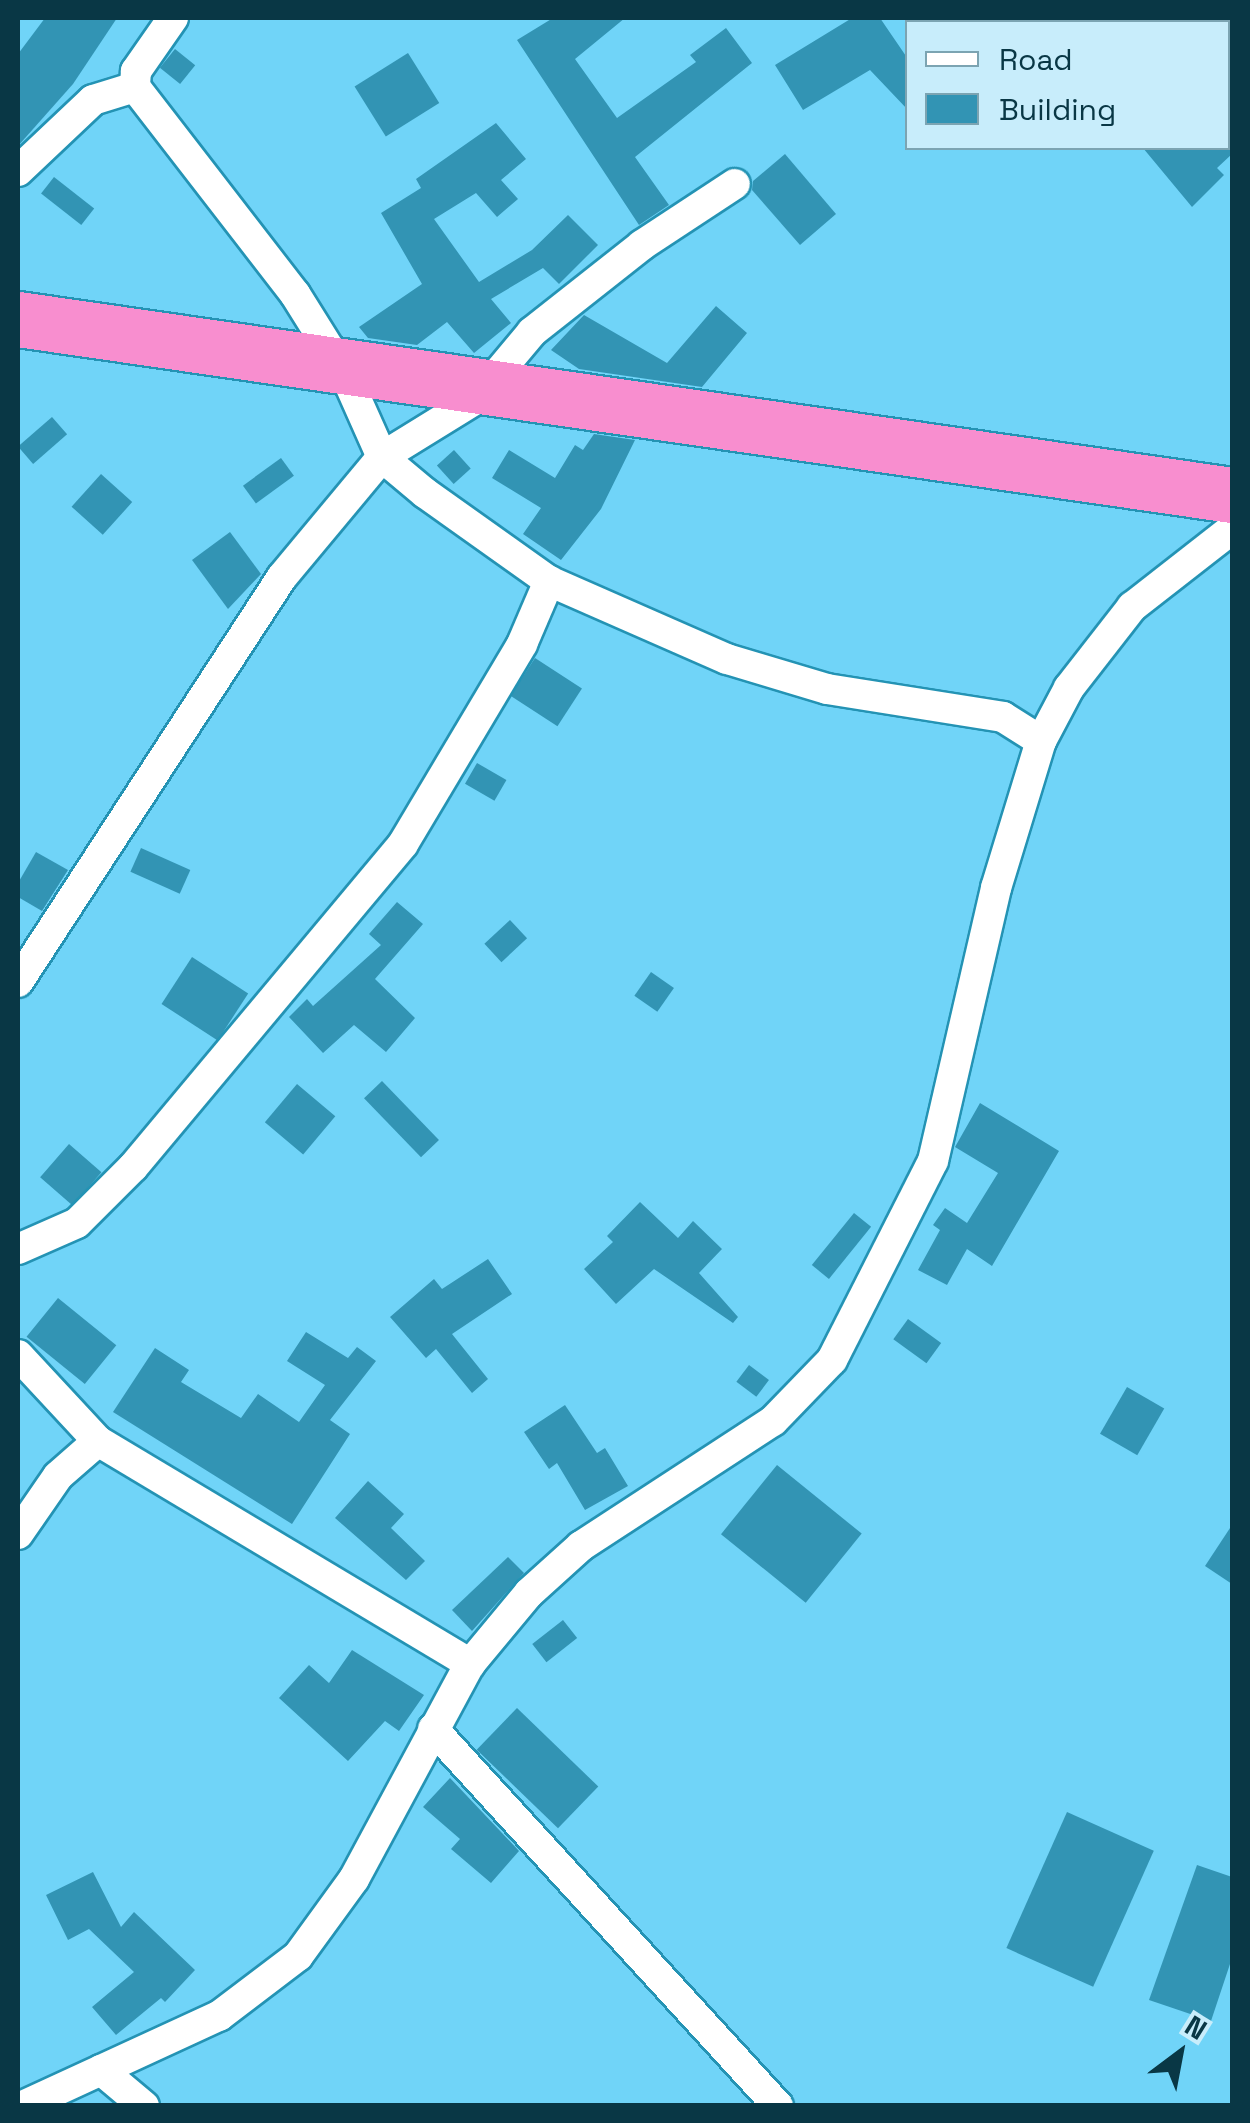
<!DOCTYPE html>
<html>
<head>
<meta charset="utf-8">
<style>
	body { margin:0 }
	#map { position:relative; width:1250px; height:2123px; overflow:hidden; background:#70d4f8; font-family:"Space Grotesk",sans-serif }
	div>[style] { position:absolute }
	.building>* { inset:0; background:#3294b4; transform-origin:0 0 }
	.roads { filter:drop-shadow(2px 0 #2493b4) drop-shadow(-2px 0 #2493b4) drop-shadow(0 2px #2493b4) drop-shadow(0 -2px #2493b4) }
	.street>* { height:30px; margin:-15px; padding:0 15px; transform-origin:15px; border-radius:15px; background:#fff }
	.highway>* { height:55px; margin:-27.5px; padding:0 27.5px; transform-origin:27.5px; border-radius:27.5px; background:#f88ecf }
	span { translate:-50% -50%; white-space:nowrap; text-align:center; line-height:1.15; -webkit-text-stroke:9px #c8edfb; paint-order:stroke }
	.frame { position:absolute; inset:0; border:20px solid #093745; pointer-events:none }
	.legend { position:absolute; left:905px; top:20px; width:325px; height:130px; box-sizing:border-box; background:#c8edfb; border:2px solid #7ca4b2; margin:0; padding:12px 18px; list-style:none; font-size:30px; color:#093745 }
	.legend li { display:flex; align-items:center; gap:20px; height:50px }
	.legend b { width:50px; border:2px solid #7ca4b2 }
	.north { position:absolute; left:1130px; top:2003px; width:100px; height:100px; -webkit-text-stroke:8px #c8edfb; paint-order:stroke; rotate:32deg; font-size:28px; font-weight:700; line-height:40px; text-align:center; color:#093745 }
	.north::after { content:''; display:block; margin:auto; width:35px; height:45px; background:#093745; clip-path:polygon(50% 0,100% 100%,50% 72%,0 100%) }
</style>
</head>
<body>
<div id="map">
	<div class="building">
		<i style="clip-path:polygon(45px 18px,117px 18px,73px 84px,18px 146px,18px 54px)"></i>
		<i style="clip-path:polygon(553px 18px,625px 18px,575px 59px,617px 118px,696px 62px,690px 55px,726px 28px,752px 63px,635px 157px,669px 205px,639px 225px,517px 40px)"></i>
		<i style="clip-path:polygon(852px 18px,880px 18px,908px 59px,908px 110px,870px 70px,803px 110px,775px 65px)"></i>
		<i style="left:175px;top:49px;width:26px;height:24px;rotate:39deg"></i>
		<i style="left:408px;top:53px;width:59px;height:63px;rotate:58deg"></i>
		<i style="clip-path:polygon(496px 123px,526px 159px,501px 180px,518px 199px,497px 217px,476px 193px,434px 219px,479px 282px,532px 250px,568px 215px,598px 245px,559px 284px,543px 268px,491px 299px,511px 323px,474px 353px,447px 322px,417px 345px,368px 338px,359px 327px,422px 284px,381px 213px,421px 188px,416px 179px)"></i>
		<i style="clip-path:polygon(1143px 148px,1232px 148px,1232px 154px,1217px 168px,1224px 175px,1192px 207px)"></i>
		<i style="clip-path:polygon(785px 154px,836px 214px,800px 245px,752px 190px,753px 181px)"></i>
		<i style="left:54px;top:177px;width:51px;height:21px;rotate:38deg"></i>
		<i style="clip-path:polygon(716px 306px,747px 333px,702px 387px,579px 369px,551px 350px,584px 315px,667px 363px)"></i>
		<i style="left:52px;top:417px;width:23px;height:45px;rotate:49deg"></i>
		<i style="clip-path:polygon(594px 434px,635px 440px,601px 509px,561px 560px,523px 534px,541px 508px,492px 478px,509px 450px,555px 478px,575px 445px,583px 450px)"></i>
		<i style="left:454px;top:450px;width:25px;height:23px;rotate:48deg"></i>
		<i style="left:281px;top:458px;width:22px;height:47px;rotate:54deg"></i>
		<i style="left:101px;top:474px;width:42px;height:44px;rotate:42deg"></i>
		<i style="clip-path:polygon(230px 532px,261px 574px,228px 609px,192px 560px)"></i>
		<i style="left:535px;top:658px;width:56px;height:45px;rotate:33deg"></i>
		<i style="left:477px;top:763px;width:34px;height:24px;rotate:30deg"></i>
		<i style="left:141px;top:848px;width:54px;height:26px;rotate:24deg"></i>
		<i style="clip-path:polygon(36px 852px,68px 870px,42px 911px,18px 897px,18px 883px)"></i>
		<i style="clip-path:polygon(397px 902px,423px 924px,375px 979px,415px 1018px,386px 1052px,354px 1025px,323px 1053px,289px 1017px,307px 999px,313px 1006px,381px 945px,369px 934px)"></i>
		<i style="left:510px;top:920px;width:25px;height:35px;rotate:47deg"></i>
		<i style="left:192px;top:957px;width:67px;height:56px;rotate:33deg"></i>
		<i style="left:651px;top:972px;width:28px;height:29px;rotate:35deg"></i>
		<i style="left:382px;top:1081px;width:82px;height:25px;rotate:46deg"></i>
		<i style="left:297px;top:1084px;width:50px;height:50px;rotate:40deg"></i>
		<i style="clip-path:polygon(980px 1103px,1059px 1151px,992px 1266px,967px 1249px,947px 1285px,918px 1270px,940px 1230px,933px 1225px,945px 1208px,967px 1223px,998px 1173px,955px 1147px)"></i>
		<i style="left:69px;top:1144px;width:43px;height:44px;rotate:41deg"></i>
		<i style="clip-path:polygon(640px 1202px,678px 1238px,693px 1221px,722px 1249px,699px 1273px,738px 1317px,733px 1323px,654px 1269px,616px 1304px,584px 1269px,613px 1242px,607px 1236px)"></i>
		<i style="left:854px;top:1213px;width:22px;height:67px;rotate:39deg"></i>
		<i style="clip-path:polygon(488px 1259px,512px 1294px,452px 1334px,488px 1379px,472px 1393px,436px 1349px,426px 1358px,390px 1317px,434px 1279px,442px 1289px)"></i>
		<i style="left:58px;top:1298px;width:75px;height:50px;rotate:39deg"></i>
		<i style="left:908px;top:1319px;width:41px;height:25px;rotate:36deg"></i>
		<i style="clip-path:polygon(306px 1332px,348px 1358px,357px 1347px,376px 1361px,330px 1420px,350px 1434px,292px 1524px,113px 1412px,155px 1348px,189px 1370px,181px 1382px,241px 1418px,258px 1394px,299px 1422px,325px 1385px,287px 1361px)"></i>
		<i style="left:749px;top:1365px;width:25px;height:21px;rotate:37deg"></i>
		<i style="left:1127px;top:1387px;width:43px;height:54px;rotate:30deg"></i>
		<i style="clip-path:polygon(565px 1405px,597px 1453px,605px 1448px,628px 1486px,585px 1510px,557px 1463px,549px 1469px,524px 1432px)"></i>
		<i style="left:777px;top:1465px;width:109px;height:89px;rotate:39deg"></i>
		<i style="clip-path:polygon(368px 1481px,404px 1514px,391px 1528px,425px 1561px,406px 1580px,335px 1518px)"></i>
		<i style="clip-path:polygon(1232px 1525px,1232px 1584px,1205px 1566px)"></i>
		<i style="clip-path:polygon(508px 1557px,524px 1573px,472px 1631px,452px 1610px)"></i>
		<i style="left:563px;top:1620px;width:23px;height:39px;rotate:52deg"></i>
		<i style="clip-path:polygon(352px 1650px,424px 1695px,399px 1731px,385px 1721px,348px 1761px,279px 1698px,309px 1665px,329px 1683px)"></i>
		<i style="left:517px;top:1708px;width:113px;height:58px;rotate:44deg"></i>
		<i style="clip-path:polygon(450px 1778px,519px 1851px,491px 1883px,451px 1849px,460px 1839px,423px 1807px)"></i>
		<i style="left:1067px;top:1812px;width:95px;height:149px;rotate:24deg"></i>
		<i style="clip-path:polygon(1197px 1865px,1232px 1877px,1232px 1958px,1211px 2021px,1149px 2000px)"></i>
		<i style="clip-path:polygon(93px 1872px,121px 1927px,134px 1912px,195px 1970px,165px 2002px,161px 1998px,116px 2035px,92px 2007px,134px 1972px,89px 1929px,68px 1940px,46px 1895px)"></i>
	</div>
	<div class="roads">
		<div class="street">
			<i style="left:173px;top:18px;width:65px;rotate:124.9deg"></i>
			<i style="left:136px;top:71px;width:16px;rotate:94deg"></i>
			<i style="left:135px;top:87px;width:262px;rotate:52.3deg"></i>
			<i style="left:295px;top:294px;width:94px;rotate:58deg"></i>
			<i style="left:345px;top:374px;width:91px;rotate:66deg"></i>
			<i style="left:382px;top:457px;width:56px;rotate:39.9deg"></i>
			<i style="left:425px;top:493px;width:152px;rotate:35.4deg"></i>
			<i style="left:549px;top:581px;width:194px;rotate:23.7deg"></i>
			<i style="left:727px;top:659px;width:104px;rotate:16.7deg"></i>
			<i style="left:827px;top:689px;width:178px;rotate:9deg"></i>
			<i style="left:1003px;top:717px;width:45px;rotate:32.3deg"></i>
			<i style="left:18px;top:171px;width:103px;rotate:-43.4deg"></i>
			<i style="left:93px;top:100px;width:44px;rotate:-17.2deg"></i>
			<i style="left:18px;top:982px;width:483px;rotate:-56.9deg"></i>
			<i style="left:282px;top:577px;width:156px;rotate:-50.2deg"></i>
			<i style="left:382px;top:457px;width:110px;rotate:-31.7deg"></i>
			<i style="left:476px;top:399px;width:87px;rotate:-50.1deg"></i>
			<i style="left:532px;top:332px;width:140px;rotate:-38.3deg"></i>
			<i style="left:642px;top:245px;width:111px;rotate:-33.3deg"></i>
			<i style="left:18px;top:1249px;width:64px;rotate:-23.8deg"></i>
			<i style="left:77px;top:1223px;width:79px;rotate:-45deg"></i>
			<i style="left:133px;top:1167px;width:421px;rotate:-50.1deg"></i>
			<i style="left:403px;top:844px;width:233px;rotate:-59.2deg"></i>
			<i style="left:522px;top:644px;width:69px;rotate:-66.8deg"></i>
			<i style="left:18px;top:1355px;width:117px;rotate:47.1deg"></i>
			<i style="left:18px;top:1534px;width:70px;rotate:-55.4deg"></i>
			<i style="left:58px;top:1476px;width:53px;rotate:-41.2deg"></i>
			<i style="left:98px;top:1441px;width:434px;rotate:30.9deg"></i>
			<i style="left:433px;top:1729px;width:511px;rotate:47.54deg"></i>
			<i style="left:101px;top:2070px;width:56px;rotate:39.9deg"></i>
			<i style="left:23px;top:2106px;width:216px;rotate:-24.7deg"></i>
			<i style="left:219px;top:2016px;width:99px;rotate:-37.2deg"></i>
			<i style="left:298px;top:1956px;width:95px;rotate:-54deg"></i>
			<i style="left:354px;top:1879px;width:244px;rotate:-61.7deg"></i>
			<i style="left:470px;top:1664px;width:92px;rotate:-50.3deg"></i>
			<i style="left:529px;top:1593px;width:70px;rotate:-42.1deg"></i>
			<i style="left:581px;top:1546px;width:229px;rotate:-33.1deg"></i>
			<i style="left:773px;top:1421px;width:85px;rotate:-46deg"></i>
			<i style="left:832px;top:1360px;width:223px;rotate:-63.1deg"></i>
			<i style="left:933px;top:1161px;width:280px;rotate:-77deg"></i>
			<i style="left:996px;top:888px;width:154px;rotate:-73deg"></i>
			<i style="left:1041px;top:741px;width:60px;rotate:-62.2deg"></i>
			<i style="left:1069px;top:688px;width:103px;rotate:-52.1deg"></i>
			<i style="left:1132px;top:607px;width:127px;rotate:-38deg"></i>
		</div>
		<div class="highway">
			<i style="left:18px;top:319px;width:1227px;rotate:8.25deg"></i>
		</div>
	</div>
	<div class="frame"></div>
	<ul class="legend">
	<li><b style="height:12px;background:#fff"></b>Road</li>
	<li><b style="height:28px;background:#3294b4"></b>Building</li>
	</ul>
	<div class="north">N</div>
</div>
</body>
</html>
